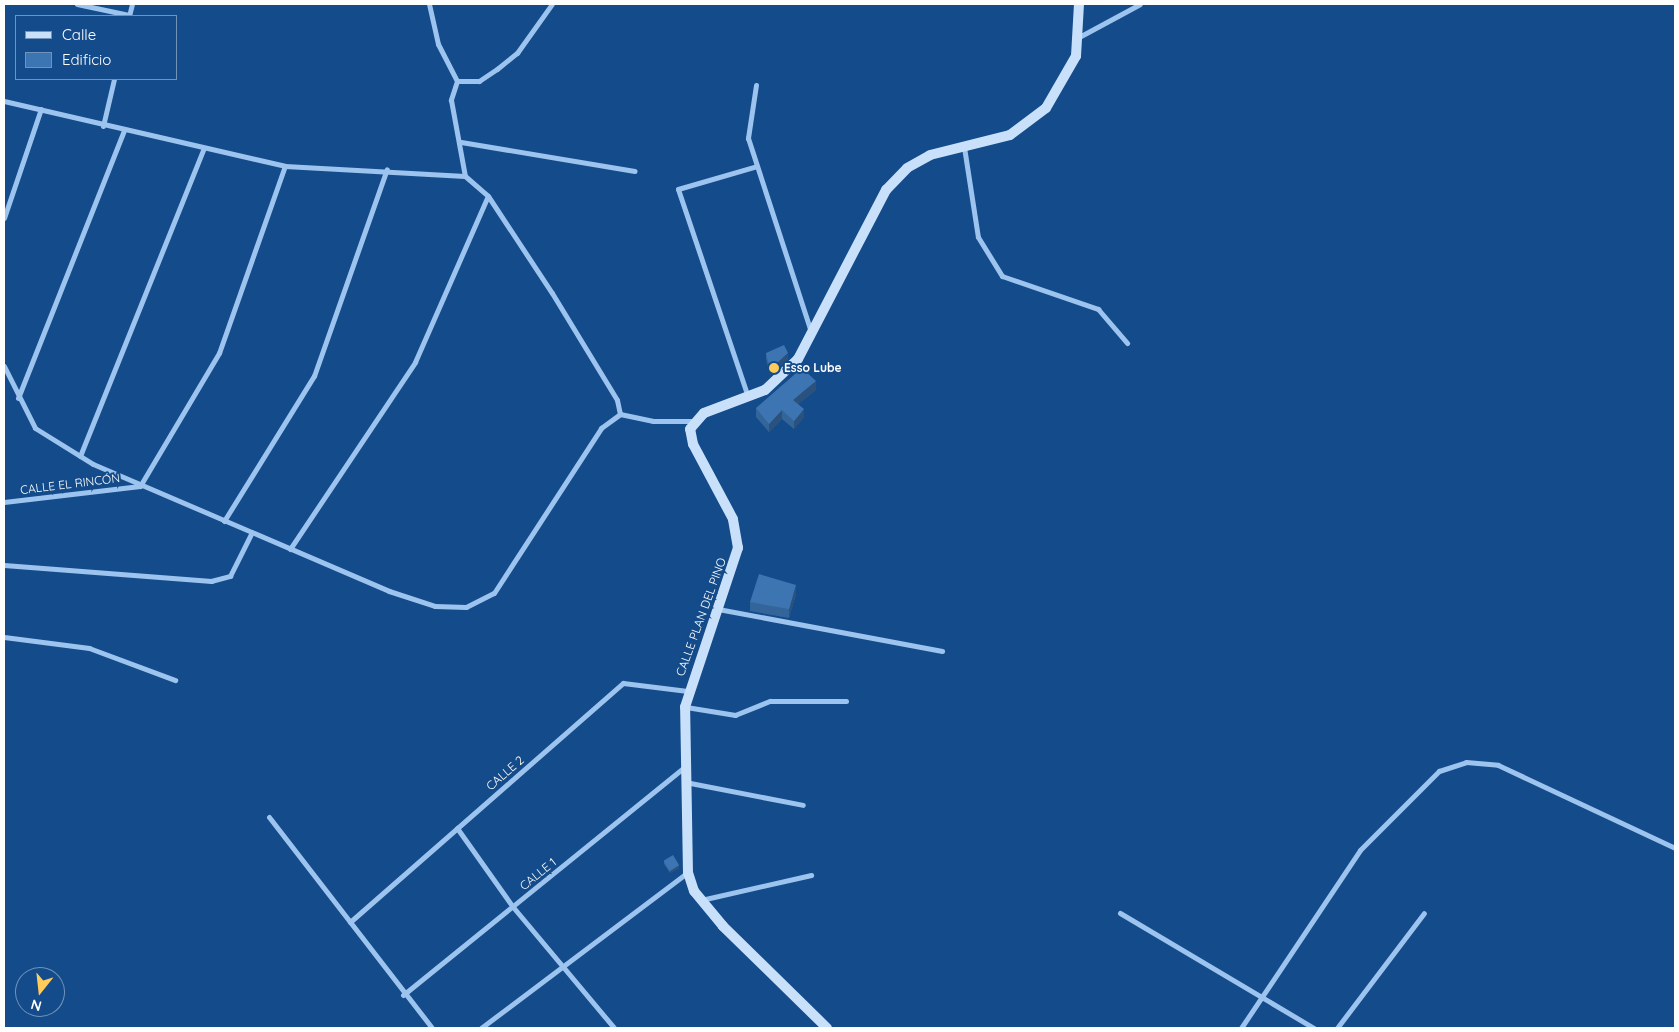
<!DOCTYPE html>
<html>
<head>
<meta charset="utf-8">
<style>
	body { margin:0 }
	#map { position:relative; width:1679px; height:1032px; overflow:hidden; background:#144b8a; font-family:Quicksand,sans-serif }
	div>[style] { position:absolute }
	.street>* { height:5px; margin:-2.5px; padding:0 2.5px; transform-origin:2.5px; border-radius:2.5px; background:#9cc4ef }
	.secondary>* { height:10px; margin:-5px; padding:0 5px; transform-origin:5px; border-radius:5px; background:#c9e0fb }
	.wall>* { inset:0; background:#34659a }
	.shaded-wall>* { inset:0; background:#2b527d }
	.building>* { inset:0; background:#3d75b3; transform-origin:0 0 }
	.dots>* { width:14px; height:14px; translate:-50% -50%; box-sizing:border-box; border:2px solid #144b8a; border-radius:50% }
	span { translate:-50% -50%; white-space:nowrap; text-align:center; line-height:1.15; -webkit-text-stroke:4px #144b8a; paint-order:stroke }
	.poi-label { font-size:12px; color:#fff; font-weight:700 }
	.left { translate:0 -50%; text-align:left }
	.street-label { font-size:12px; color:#fff }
	.frame { position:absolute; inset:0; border:5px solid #fff; pointer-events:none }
	.legend { position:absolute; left:15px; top:15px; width:162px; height:65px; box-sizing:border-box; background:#144b8a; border:1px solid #7293b9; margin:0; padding:6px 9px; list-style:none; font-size:15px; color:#fff }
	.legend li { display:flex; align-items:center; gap:10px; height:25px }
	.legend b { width:25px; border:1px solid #7293b9 }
	.north { position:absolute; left:15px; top:967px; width:50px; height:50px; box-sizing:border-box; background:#144b8a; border:1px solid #7293b9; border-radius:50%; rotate:196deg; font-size:14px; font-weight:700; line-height:20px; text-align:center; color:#fff }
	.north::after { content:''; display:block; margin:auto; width:18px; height:22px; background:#ffcb5a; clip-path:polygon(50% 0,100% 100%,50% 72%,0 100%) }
</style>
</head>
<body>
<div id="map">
	<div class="street">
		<i style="left:77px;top:4px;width:53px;rotate:11.9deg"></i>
		<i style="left:429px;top:4px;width:41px;rotate:77.3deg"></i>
		<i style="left:438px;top:44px;width:42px;rotate:62.8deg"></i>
		<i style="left:457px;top:81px;width:20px;rotate:108deg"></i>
		<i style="left:451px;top:100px;width:77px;rotate:79.6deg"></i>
		<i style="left:465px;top:176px;width:30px;rotate:41deg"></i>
		<i style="left:488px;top:196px;width:116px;rotate:56.6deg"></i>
		<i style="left:552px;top:293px;width:125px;rotate:58.7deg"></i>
		<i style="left:617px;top:400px;width:14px;rotate:78deg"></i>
		<i style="left:129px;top:16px;width:12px;rotate:-76deg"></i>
		<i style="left:1079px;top:37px;width:69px;rotate:-28.4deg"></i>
		<i style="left:457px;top:81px;width:22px"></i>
		<i style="left:479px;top:81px;width:22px;rotate:-34deg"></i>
		<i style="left:497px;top:69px;width:26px;rotate:-39deg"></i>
		<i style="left:517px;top:53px;width:60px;rotate:-54.5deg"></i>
		<i style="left:756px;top:85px;width:54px;rotate:98.6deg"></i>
		<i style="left:748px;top:138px;width:204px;rotate:72deg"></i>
		<i style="left:4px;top:101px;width:288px;rotate:13deg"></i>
		<i style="left:285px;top:166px;width:180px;rotate:3.2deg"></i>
		<i style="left:103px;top:126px;width:48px;rotate:-76.8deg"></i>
		<i style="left:461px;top:142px;width:176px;rotate:9.5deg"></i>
		<i style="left:964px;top:147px;width:91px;rotate:81.2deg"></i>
		<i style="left:978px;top:237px;width:46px;rotate:58.4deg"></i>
		<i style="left:1002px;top:276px;width:102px;rotate:19deg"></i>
		<i style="left:1098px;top:309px;width:45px;rotate:49.5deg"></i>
		<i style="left:4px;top:218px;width:115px;rotate:-71.3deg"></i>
		<i style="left:4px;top:366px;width:69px;rotate:63.4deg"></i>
		<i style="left:35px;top:428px;width:68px;rotate:31.8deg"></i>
		<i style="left:93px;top:464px;width:322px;rotate:23.2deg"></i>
		<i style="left:389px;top:591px;width:48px;rotate:18.1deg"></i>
		<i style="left:435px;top:606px;width:31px;rotate:2deg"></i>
		<i style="left:466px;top:607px;width:31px;rotate:-27deg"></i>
		<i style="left:494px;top:593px;width:197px;rotate:-57deg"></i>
		<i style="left:601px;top:428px;width:24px;rotate:-36deg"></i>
		<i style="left:620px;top:414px;width:34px;rotate:12deg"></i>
		<i style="left:653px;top:421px;width:41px"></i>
		<i style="left:748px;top:397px;width:219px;rotate:-108.6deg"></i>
		<i style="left:678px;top:189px;width:82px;rotate:-16.2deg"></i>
		<i style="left:18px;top:398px;width:288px;rotate:-68.4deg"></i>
		<i style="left:80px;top:456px;width:330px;rotate:-68.1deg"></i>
		<i style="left:4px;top:502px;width:137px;rotate:-6.7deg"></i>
		<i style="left:140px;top:486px;width:155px;rotate:-59.3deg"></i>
		<i style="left:219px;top:353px;width:198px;rotate:-70.6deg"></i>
		<i style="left:224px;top:521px;width:171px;rotate:-58.2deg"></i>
		<i style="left:314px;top:376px;width:219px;rotate:-70.6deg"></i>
		<i style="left:290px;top:549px;width:225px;rotate:-56.2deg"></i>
		<i style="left:415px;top:362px;width:181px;rotate:-66.3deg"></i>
		<i style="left:4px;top:565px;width:208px;rotate:4.4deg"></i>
		<i style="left:211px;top:581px;width:20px;rotate:-15deg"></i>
		<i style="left:230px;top:576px;width:49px;rotate:-63.4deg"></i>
		<i style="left:718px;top:609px;width:228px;rotate:10.6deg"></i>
		<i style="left:4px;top:637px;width:86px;rotate:7.4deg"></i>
		<i style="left:89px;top:648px;width:92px;rotate:20.4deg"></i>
		<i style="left:686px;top:707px;width:50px;rotate:9.3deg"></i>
		<i style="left:735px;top:715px;width:38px;rotate:-22deg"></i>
		<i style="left:770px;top:701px;width:76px"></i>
		<i style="left:685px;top:782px;width:120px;rotate:11deg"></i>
		<i style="left:269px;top:817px;width:267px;rotate:52.3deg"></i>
		<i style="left:457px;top:828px;width:97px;rotate:54.7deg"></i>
		<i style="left:513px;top:907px;width:158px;rotate:50.1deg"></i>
		<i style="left:701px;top:900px;width:113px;rotate:-12.8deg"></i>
		<i style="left:1120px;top:913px;width:226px;rotate:30.7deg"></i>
		<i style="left:350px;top:922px;width:363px;rotate:-41.2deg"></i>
		<i style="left:623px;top:683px;width:65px;rotate:7deg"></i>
		<i style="left:403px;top:995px;width:363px;rotate:-39deg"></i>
		<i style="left:481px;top:1028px;width:258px;rotate:-37deg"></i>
		<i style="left:1241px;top:1028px;width:214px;rotate:-56.2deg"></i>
		<i style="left:1360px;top:850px;width:112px;rotate:-45deg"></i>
		<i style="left:1439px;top:771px;width:28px;rotate:-18deg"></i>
		<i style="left:1466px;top:762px;width:32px;rotate:5deg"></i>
		<i style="left:1498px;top:765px;width:195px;rotate:25.1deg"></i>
		<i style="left:1337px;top:1028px;width:144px;rotate:-52.9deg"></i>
	</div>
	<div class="secondary">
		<i style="left:827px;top:1028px;width:146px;rotate:-135.6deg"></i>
		<i style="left:723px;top:926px;width:45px;rotate:-129.6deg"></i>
		<i style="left:694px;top:891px;width:19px;rotate:-108deg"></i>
		<i style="left:688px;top:873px;width:166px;rotate:-91deg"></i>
		<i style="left:685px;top:707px;width:168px;rotate:-71.6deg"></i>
		<i style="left:738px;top:548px;width:29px;rotate:-100deg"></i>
		<i style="left:733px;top:519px;width:85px;rotate:-118.1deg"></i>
		<i style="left:693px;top:444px;width:15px;rotate:-101deg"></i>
		<i style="left:690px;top:429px;width:21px;rotate:-49deg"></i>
		<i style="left:704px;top:413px;width:65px;rotate:-20.7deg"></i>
		<i style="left:765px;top:390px;width:45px;rotate:-43.2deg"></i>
		<i style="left:798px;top:359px;width:191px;rotate:-62.5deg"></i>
		<i style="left:886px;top:190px;width:30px;rotate:-46deg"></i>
		<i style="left:907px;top:168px;width:26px;rotate:-29deg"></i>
		<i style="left:930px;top:155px;width:82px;rotate:-14deg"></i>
		<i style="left:1010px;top:135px;width:45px;rotate:-36.9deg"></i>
		<i style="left:1046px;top:108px;width:60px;rotate:-60deg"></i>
		<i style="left:1076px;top:56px;width:52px;rotate:-86.7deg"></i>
	</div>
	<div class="wall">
		<i style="clip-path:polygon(766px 353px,788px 359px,770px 375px,766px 359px)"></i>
		<i style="clip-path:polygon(816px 390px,798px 404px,804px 417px,794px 429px,782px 419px,769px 432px,756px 417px,756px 408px)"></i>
		<i style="clip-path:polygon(796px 594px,789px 618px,750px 611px,750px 602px)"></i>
		<i style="clip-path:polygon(664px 861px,679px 868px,670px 873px,664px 864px)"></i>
	</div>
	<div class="shaded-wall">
		<i style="clip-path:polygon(788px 353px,788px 359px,770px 375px,770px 369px)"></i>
		<i style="clip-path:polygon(816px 381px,816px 390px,793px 408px,793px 400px)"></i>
		<i style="clip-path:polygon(804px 409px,804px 417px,794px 429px,794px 421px)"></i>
		<i style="clip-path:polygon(782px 410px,782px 419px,769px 432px,769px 424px)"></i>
		<i style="clip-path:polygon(796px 585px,796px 594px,789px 618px,789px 609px)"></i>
		<i style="clip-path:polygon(679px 865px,679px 868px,670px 873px,670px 871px)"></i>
	</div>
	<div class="building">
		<i style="clip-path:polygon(784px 345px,788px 353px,770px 369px,766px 353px)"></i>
		<i style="clip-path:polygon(802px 368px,816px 381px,793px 400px,804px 409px,794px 421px,782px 410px,769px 424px,756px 408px)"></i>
		<i style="clip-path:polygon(759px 574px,796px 585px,789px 609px,750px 602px)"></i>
		<i style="left:673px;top:855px;width:12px;height:11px;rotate:59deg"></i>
	</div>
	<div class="dots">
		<i style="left:774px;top:368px;background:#ffcb5a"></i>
	</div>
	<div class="poi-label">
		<span class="left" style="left:784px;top:368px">Esso Lube</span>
	</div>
	<div class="street-label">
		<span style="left:70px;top:484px;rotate:-7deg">CALLE EL RINCÓN</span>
		<span style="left:701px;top:617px;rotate:-70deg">CALLE PLAN DEL PINO</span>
		<span style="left:505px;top:773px;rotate:-41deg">CALLE 2</span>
		<span style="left:538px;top:874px;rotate:-39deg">CALLE 1</span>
	</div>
	<div class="frame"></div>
	<ul class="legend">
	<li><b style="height:6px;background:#c9e0fb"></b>Calle</li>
	<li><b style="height:14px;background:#3d75b3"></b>Edificio</li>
	</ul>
	<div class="north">N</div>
</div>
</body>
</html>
